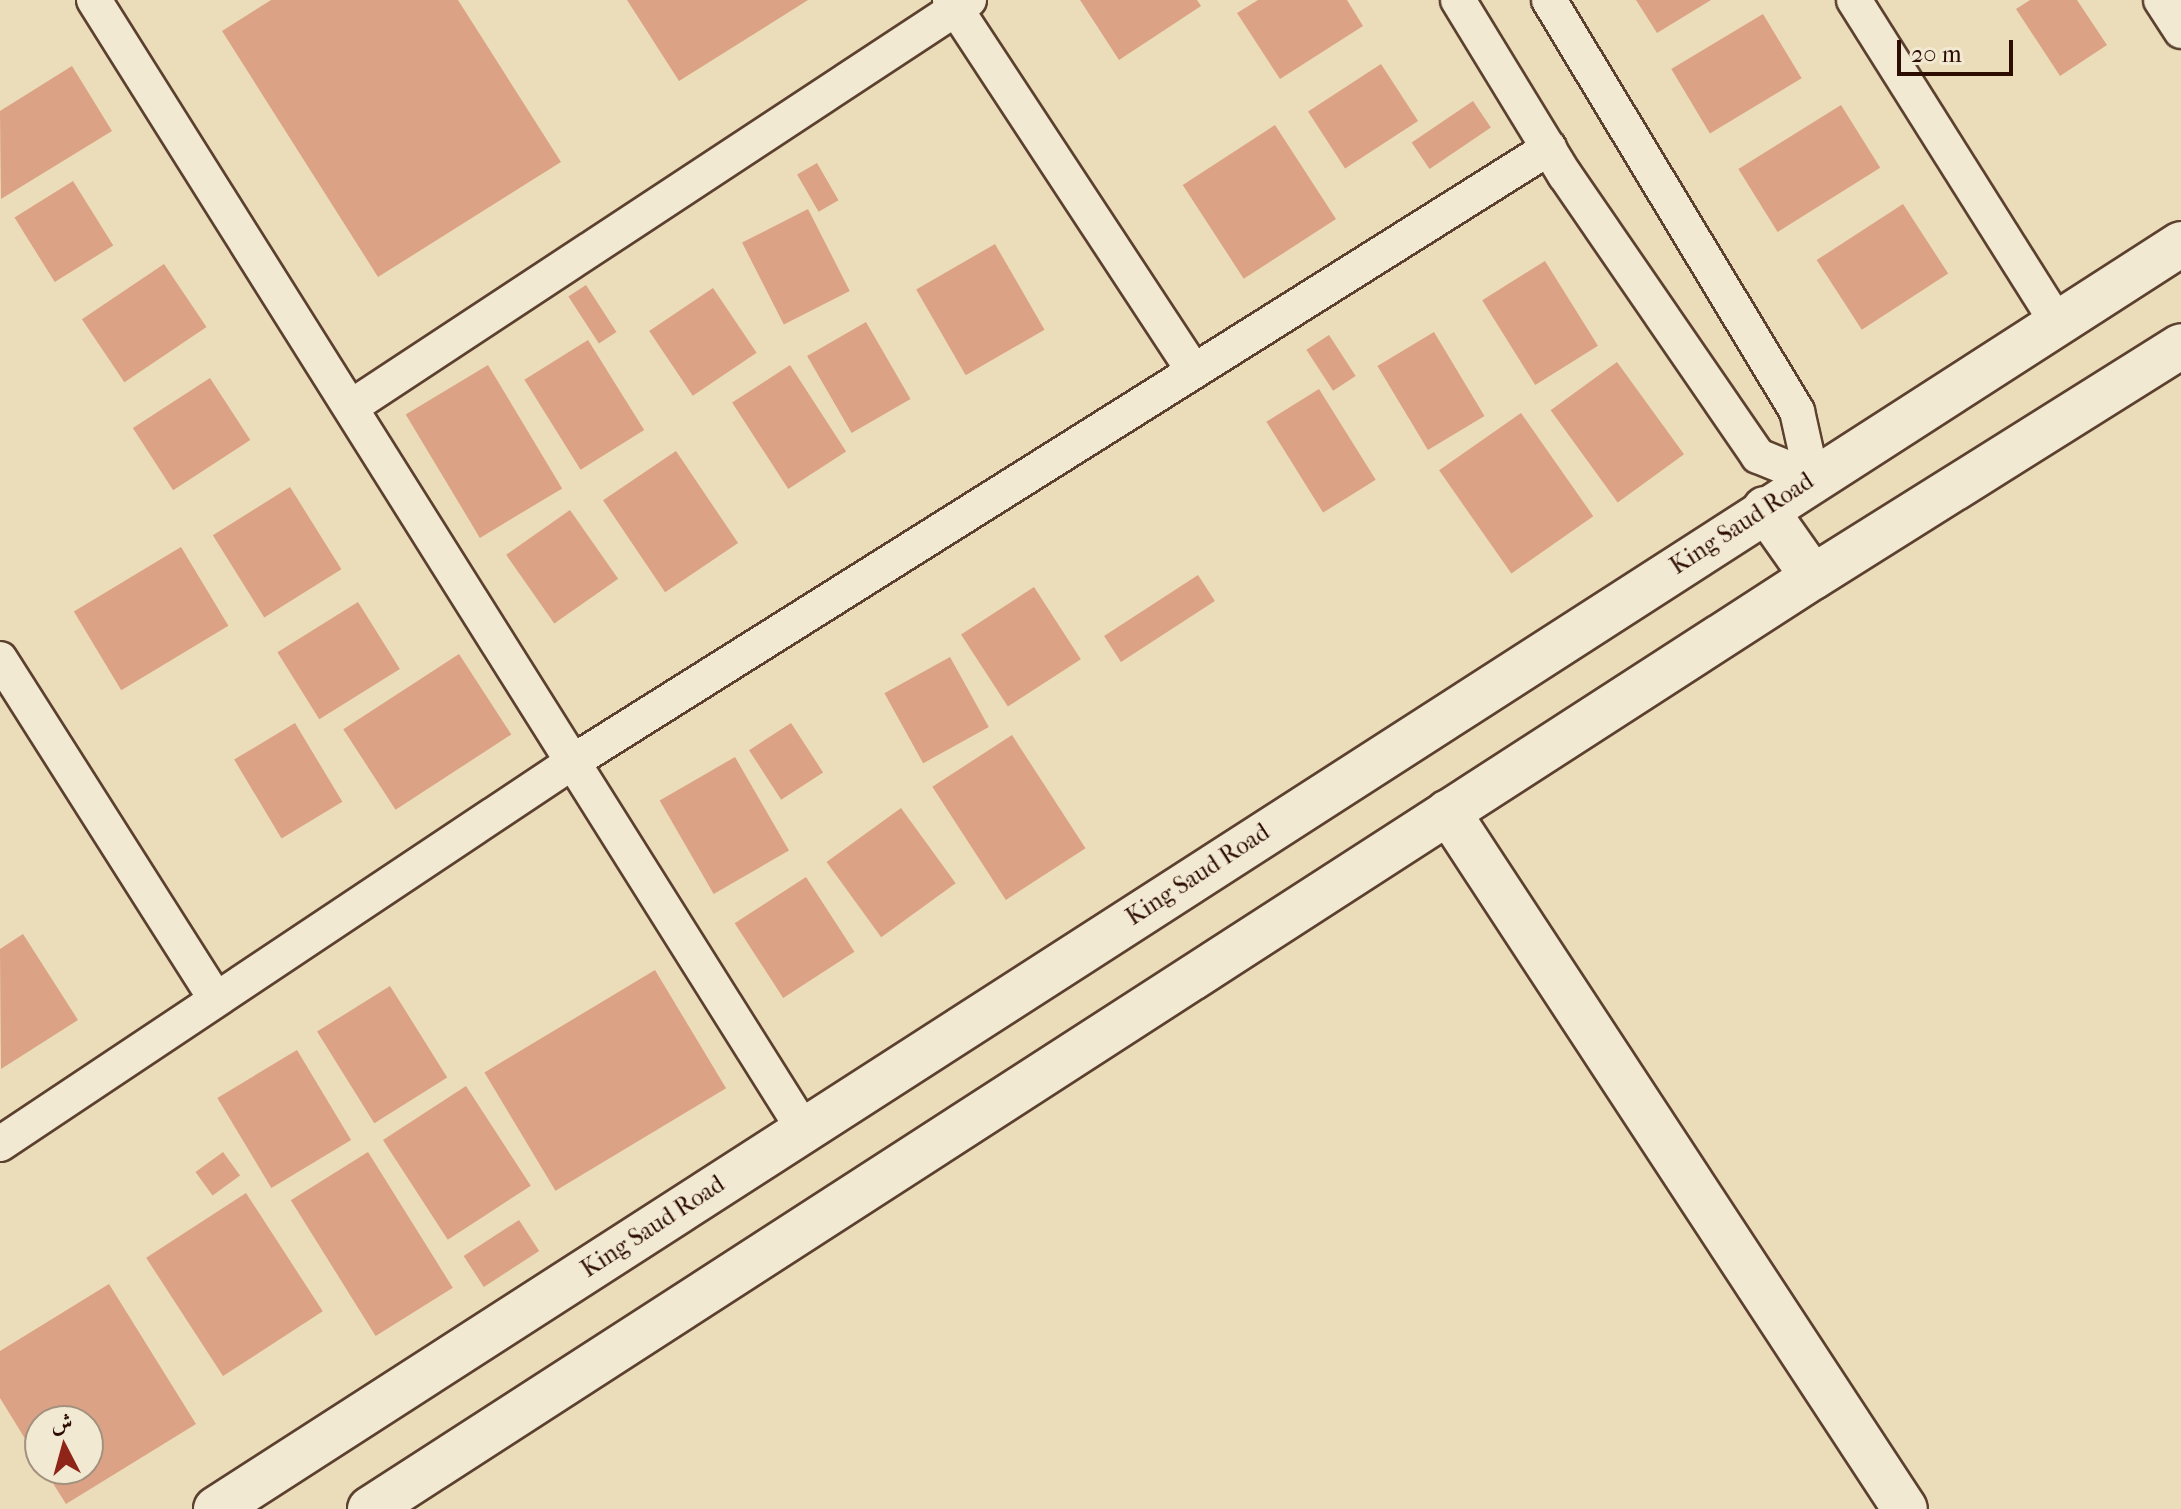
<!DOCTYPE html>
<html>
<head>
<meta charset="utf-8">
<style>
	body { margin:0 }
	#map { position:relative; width:2181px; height:1509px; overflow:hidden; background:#ebddb9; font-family:"IM FELL French Canon",Amiri,serif }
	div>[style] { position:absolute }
	.building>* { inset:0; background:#dca285; transform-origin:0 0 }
	.roads { filter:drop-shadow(2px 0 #5c4030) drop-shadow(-2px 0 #5c4030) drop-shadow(0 2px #5c4030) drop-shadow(0 -2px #5c4030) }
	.minor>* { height:34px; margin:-17px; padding:0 17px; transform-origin:17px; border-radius:17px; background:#f2e9d2 }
	.tertiary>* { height:44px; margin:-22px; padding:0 22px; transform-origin:22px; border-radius:22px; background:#f2e9d2 }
	.secondary>* { height:44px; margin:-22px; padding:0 22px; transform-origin:22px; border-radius:22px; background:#f2e9d2 }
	span { translate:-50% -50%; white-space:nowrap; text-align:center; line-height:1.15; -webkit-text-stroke:6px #f2e9d2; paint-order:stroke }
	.street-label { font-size:24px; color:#2d0c02 }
	.north { position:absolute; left:24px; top:1405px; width:80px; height:80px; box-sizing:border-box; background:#f2e9d2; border:2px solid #a3917f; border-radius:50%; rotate:354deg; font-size:22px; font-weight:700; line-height:32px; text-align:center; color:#2d0c02 }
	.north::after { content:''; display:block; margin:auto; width:28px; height:36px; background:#8f2418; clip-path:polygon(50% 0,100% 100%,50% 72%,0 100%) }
	.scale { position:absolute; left:1897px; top:40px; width:116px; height:36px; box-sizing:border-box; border:4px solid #2d0c02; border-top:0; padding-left:10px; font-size:24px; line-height:28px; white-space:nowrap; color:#2d0c02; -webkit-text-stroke:6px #f2e9d2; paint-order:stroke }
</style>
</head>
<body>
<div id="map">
	<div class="building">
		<i style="clip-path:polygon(271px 0,458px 0,561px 162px,378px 277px,222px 31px)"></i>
		<i style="clip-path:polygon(627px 0,808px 0,679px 81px)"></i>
		<i style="clip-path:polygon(1080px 0,1197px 0,1201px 6px,1119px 60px)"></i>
		<i style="clip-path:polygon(1258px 0,1347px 0,1363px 26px,1280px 79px,1237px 13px)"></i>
		<i style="clip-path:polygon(1636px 0,1711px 0,1657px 33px)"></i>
		<i style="clip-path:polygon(2030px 0,2077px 0,2107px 45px,2060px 76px,2016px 9px)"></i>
		<i style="left:1763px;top:14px;width:75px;height:107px;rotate:59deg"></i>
		<i style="left:1381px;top:64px;width:68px;height:87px;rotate:57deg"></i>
		<i style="clip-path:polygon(72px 66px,112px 131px,1px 199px,0 111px)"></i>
		<i style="left:1473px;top:101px;width:32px;height:74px;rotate:56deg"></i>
		<i style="left:1841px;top:105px;width:74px;height:121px;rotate:58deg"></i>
		<i style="left:1275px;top:125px;width:112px;height:110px;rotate:57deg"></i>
		<i style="left:817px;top:163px;width:43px;height:23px;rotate:60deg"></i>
		<i style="left:73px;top:181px;width:76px;height:69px;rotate:58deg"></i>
		<i style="left:1903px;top:204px;width:83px;height:103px;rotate:57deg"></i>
		<i style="left:808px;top:209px;width:92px;height:74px;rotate:63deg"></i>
		<i style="left:995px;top:244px;width:99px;height:91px;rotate:60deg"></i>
		<i style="left:1545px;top:261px;width:100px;height:74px;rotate:58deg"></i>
		<i style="left:164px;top:264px;width:76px;height:99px;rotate:56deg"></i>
		<i style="left:586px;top:285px;width:56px;height:21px;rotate:57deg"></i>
		<i style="left:713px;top:288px;width:78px;height:77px;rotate:56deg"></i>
		<i style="left:866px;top:322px;width:89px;height:68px;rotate:60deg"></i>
		<i style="left:1434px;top:332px;width:98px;height:66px;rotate:59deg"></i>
		<i style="left:1329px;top:335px;width:49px;height:27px;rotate:57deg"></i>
		<i style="left:588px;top:340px;width:106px;height:75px;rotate:58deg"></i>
		<i style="left:1617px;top:362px;width:114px;height:82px;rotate:54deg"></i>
		<i style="left:488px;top:365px;width:144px;height:96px;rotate:59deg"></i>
		<i style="left:790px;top:365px;width:103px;height:69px;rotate:57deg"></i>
		<i style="left:210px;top:378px;width:74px;height:92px;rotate:57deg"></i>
		<i style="left:1319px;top:389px;width:107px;height:62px;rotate:58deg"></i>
		<i style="left:1521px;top:413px;width:126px;height:100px;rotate:55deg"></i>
		<i style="left:676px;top:451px;width:111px;height:88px;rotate:56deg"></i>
		<i style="left:290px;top:487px;width:97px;height:91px;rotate:58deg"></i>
		<i style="left:570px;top:510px;width:84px;height:78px;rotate:55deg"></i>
		<i style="left:181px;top:547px;width:92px;height:125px;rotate:59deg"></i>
		<i style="left:1198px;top:575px;width:31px;height:112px;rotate:57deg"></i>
		<i style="left:1034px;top:587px;width:86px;height:87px;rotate:57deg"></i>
		<i style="left:358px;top:602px;width:79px;height:95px;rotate:58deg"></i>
		<i style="left:459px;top:654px;width:96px;height:138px;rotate:57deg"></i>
		<i style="left:950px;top:657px;width:80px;height:75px;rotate:61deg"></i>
		<i style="left:295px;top:723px;width:92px;height:71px;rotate:59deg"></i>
		<i style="left:791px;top:723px;width:59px;height:50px;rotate:57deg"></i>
		<i style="left:1012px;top:735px;width:135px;height:95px;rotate:57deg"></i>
		<i style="left:735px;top:757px;width:108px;height:87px;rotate:60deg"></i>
		<i style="left:901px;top:808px;width:93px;height:92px;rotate:54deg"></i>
		<i style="left:806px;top:877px;width:89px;height:85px;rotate:57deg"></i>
		<i style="clip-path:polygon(23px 934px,78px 1020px,1px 1069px,0 949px)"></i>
		<i style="left:655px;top:970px;width:138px;height:199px;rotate:59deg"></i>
		<i style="left:390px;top:986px;width:108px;height:86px;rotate:58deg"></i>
		<i style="left:297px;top:1050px;width:105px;height:93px;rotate:59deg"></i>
		<i style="left:466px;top:1086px;width:119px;height:99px;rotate:57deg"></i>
		<i style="left:223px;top:1152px;width:29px;height:34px;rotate:54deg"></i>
		<i style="left:368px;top:1152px;width:160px;height:91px;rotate:58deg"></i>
		<i style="left:246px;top:1193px;width:141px;height:119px;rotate:57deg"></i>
		<i style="left:519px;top:1220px;width:37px;height:66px;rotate:57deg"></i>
		<i style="clip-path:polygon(109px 1284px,196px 1424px,66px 1504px,44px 1469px,88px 1469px,88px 1421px,40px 1421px,40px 1463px,0 1398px,0 1351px)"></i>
	</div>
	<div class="roads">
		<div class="minor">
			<i style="left:94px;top:0;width:1335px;rotate:57.86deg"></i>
			<i style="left:950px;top:0;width:444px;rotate:56.7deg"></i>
			<i style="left:1458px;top:0;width:205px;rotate:58.6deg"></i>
			<i style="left:1565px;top:175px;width:341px;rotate:55.5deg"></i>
			<i style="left:1758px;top:456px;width:58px;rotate:22.2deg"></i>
			<i style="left:1549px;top:0;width:480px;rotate:58.9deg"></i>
			<i style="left:1797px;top:411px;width:69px;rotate:77.4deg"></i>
			<i style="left:1854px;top:0;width:379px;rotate:57.8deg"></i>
			<i style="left:2161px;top:0;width:37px;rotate:57deg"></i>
			<i style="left:351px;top:407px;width:740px;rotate:-33.37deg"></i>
			<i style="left:0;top:659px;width:403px;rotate:57.6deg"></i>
			<i style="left:0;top:1144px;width:690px;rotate:-33.71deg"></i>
			<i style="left:574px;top:761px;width:1152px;rotate:-32.16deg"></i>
		</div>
		<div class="tertiary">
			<i style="left:1448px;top:812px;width:833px;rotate:56.75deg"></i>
		</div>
		<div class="secondary">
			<i style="left:1765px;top:509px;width:83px;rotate:54.8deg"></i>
			<i style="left:216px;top:1509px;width:2337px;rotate:-32.77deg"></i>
			<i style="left:370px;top:1509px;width:1718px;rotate:-32.86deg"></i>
			<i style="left:1813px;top:577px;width:434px;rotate:-32.1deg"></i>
		</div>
	</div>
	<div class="street-label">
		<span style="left:1742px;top:524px;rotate:-33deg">King Saud Road</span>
		<span style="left:1198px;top:875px;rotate:-33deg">King Saud Road</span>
		<span style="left:653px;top:1227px;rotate:-33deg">King Saud Road</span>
	</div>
	<div class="north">ش</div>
	<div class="scale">20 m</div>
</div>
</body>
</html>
